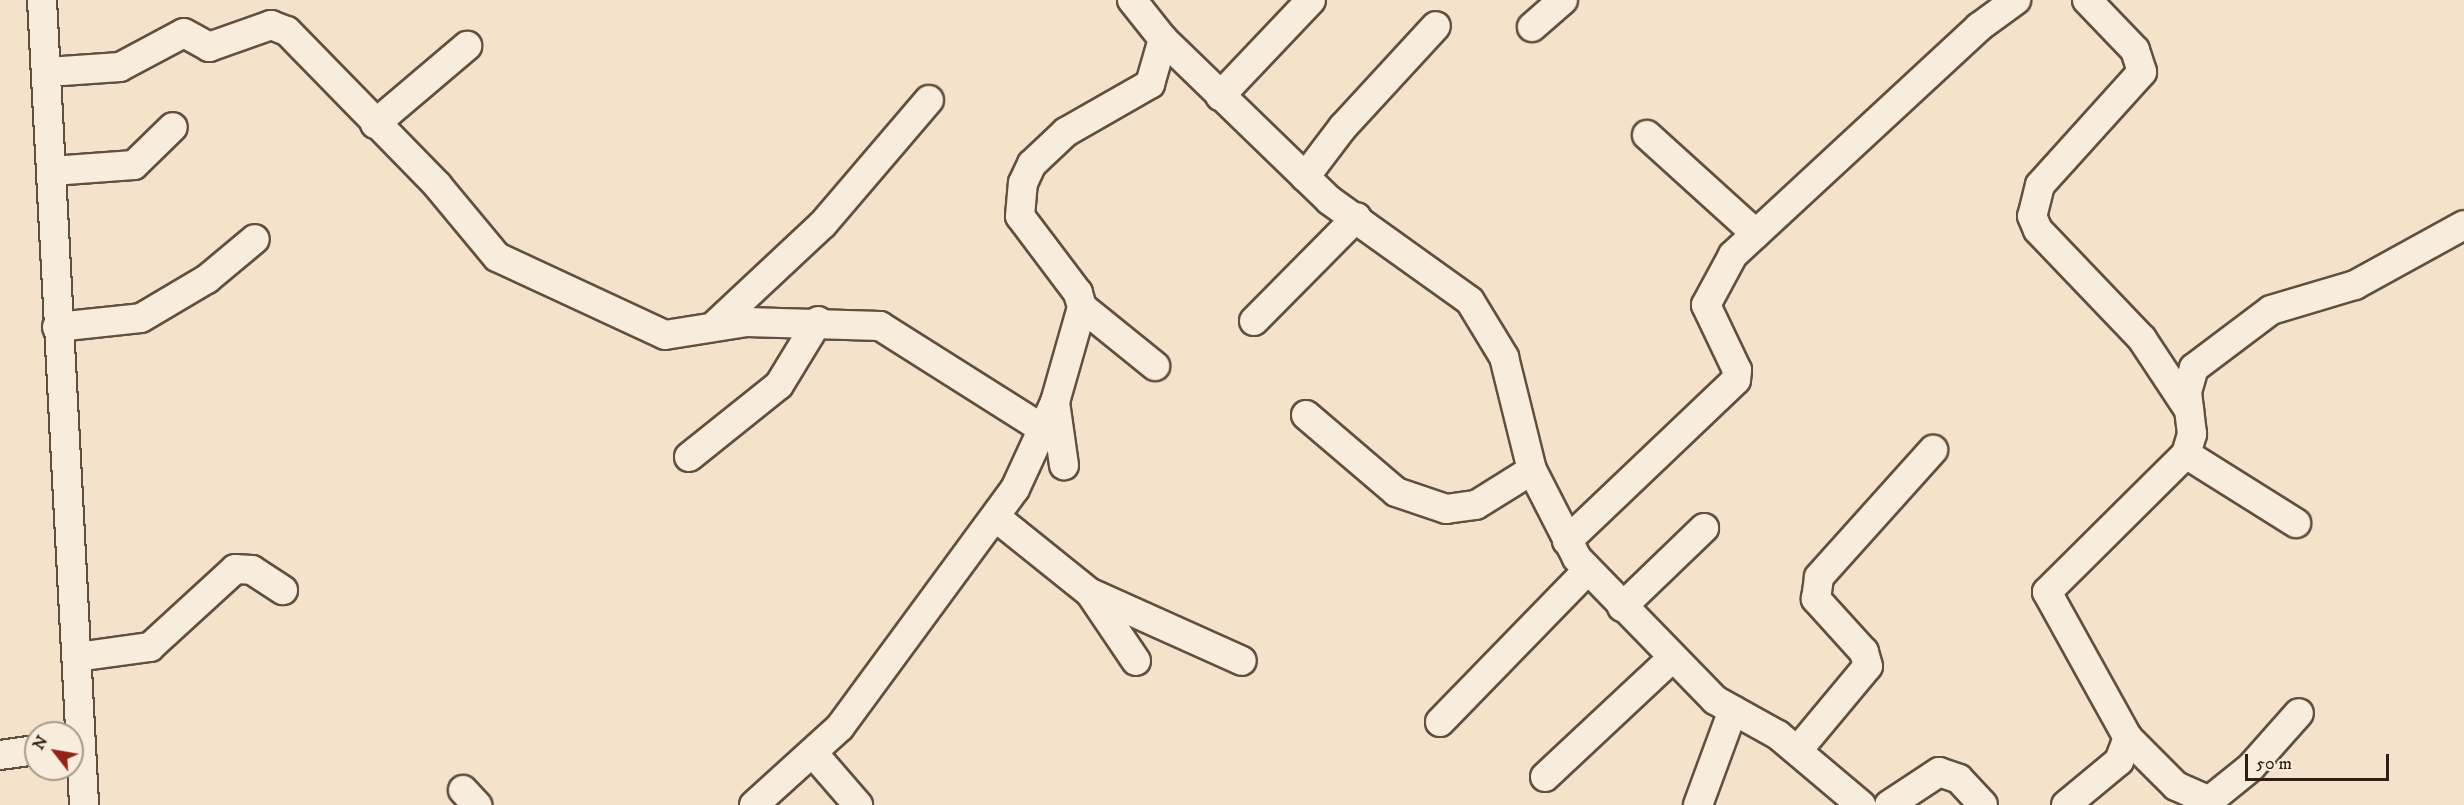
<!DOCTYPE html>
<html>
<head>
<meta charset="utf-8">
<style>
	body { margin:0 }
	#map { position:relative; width:2464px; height:805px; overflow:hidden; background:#f4e2ca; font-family:"IM FELL DW Pica",serif }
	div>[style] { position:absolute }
	.roads { filter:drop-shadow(2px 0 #614f40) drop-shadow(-2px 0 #614f40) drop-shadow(0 2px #614f40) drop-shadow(0 -2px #614f40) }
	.minor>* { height:28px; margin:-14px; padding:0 14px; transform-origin:14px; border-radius:14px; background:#f8ecdd }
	span { translate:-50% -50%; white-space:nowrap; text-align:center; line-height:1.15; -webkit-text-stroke:4.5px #f8ecdd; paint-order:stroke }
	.north { position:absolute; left:24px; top:721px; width:60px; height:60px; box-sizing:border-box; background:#f8ecdd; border:2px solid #a89a8c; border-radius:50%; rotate:301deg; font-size:16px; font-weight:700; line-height:24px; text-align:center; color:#301e12 }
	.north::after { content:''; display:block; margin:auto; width:21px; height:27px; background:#8f2418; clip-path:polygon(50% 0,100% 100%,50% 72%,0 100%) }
	.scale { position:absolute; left:2245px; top:754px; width:144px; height:27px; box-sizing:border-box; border:3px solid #301e12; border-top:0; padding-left:8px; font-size:18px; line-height:21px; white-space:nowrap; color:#301e12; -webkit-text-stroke:4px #f8ecdd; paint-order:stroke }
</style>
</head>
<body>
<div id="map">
	<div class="roads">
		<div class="minor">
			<i style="left:42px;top:0;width:806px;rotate:87.01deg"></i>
			<i style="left:1132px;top:0;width:50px;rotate:51.5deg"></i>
			<i style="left:1163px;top:39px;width:231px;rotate:44.1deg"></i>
			<i style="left:1329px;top:200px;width:173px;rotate:35.6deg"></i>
			<i style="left:1470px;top:301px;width:66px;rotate:58.7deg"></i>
			<i style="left:1504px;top:357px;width:116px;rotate:76.1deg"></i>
			<i style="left:1532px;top:470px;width:99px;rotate:62.9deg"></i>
			<i style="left:1577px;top:558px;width:198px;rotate:45.8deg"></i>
			<i style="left:1715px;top:700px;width:72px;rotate:29.1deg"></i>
			<i style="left:1778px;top:735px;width:109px;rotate:40.1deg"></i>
			<i style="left:2087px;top:0;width:69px;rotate:46.2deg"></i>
			<i style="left:2135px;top:50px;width:23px;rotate:72deg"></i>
			<i style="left:2142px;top:72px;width:152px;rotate:132.1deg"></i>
			<i style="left:2040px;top:185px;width:32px;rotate:104deg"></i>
			<i style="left:2032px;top:216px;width:15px;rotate:67deg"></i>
			<i style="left:2038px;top:230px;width:151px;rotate:46.3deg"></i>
			<i style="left:2142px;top:339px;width:85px;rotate:56.5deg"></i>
			<i style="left:1532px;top:27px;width:41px;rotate:-41.1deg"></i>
			<i style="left:48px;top:72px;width:72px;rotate:-4deg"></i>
			<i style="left:120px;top:67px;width:72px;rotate:-28deg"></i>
			<i style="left:184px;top:33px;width:29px;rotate:29deg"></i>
			<i style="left:209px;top:47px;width:66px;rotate:-19.5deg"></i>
			<i style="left:271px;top:25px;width:17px;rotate:21deg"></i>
			<i style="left:287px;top:31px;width:216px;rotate:45.7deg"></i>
			<i style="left:438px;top:186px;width:92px;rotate:50.3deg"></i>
			<i style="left:497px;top:257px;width:185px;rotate:24.9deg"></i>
			<i style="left:665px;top:335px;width:83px;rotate:-9deg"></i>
			<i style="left:747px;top:322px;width:133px;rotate:1.7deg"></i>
			<i style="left:880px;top:326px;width:193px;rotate:32.3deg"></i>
			<i style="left:1220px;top:96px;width:132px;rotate:-46.5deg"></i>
			<i style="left:375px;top:124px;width:121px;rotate:-40.3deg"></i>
			<i style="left:1647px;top:135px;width:147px;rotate:42.2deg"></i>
			<i style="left:52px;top:171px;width:82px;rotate:-4.2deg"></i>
			<i style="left:134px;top:165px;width:54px;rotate:-44.3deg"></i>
			<i style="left:1305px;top:177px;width:63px;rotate:-52.8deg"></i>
			<i style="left:1343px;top:127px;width:137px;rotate:-47.4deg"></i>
			<i style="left:1082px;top:307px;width:94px;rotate:38.9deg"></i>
			<i style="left:1254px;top:321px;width:146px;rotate:-45.3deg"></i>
			<i style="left:716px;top:324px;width:146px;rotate:-43.1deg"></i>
			<i style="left:823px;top:224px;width:163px;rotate:-49.5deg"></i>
			<i style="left:57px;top:327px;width:84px;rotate:-6.1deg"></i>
			<i style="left:141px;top:318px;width:77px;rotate:-30.6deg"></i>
			<i style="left:207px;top:279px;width:62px;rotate:-39.8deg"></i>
			<i style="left:1055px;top:402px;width:64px;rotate:81.9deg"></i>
			<i style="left:1306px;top:415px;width:118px;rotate:40.5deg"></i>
			<i style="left:1396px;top:492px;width:53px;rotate:18.8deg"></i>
			<i style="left:1446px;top:509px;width:30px;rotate:-8deg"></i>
			<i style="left:1476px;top:505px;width:66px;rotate:-32deg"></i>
			<i style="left:2186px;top:454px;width:130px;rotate:32.1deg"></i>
			<i style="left:689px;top:457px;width:115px;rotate:-38.7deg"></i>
			<i style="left:779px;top:385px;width:75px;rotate:-58.6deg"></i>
			<i style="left:998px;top:519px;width:118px;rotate:38.8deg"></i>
			<i style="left:1090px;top:593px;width:82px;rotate:55.9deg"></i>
			<i style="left:1567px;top:541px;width:233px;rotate:-43.6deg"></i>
			<i style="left:1736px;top:380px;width:10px;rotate:-84deg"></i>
			<i style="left:1737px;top:370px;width:72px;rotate:-115.5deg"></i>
			<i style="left:1706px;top:305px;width:57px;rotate:-61.6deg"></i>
			<i style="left:1733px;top:255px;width:335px;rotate:-42.8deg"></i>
			<i style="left:1979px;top:27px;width:46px;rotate:-36.1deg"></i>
			<i style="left:1093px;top:594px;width:163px;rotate:24.2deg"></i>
			<i style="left:1622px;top:607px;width:114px;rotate:-43.9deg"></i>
			<i style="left:77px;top:657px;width:74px;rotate:-7.8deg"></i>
			<i style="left:150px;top:647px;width:115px;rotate:-42.5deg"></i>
			<i style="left:235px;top:569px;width:17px;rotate:3deg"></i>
			<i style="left:252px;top:570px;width:37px;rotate:33deg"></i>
			<i style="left:1440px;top:722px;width:212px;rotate:-45.8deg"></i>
			<i style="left:2128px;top:738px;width:68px;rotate:45deg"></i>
			<i style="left:2176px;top:786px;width:36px;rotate:24deg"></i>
			<i style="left:2209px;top:801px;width:54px;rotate:-39deg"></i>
			<i style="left:2251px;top:767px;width:72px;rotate:-48.4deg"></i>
			<i style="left:1798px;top:750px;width:109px;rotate:-50.2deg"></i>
			<i style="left:1868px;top:666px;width:15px;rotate:-106deg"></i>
			<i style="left:1864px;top:652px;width:72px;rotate:-132.2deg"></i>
			<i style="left:1816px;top:599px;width:22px;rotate:-82deg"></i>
			<i style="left:1819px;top:577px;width:171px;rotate:-48.1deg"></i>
			<i style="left:813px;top:753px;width:69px;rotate:49.1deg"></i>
			<i style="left:0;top:755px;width:36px;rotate:-8deg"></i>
			<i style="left:1545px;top:777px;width:174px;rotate:-43.1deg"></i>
			<i style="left:463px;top:790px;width:21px;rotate:47deg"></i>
			<i style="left:754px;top:805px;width:116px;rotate:-42.2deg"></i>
			<i style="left:840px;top:727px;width:295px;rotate:-53.7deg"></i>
			<i style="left:1015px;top:489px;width:96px;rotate:-65.3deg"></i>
			<i style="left:1055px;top:402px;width:99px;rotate:-74.1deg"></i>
			<i style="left:1082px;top:307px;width:15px;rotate:-106deg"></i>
			<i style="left:1078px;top:293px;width:96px;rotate:-127deg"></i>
			<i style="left:1020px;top:216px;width:33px;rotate:-85deg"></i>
			<i style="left:1023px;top:183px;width:21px;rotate:-65deg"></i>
			<i style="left:1032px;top:164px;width:47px;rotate:-43.3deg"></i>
			<i style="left:1066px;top:132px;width:97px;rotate:-29.7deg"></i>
			<i style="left:1150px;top:84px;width:47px;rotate:-73.9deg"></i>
			<i style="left:1698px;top:805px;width:101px;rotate:-69.8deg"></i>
			<i style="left:1889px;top:805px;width:60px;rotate:-33.4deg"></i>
			<i style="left:1939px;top:772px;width:21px;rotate:19deg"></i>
			<i style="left:1959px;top:779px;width:35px;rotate:47deg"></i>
			<i style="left:2066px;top:805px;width:69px;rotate:-39.7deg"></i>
			<i style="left:2119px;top:761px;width:25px;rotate:-69deg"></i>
			<i style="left:2128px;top:738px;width:167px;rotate:-119deg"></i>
			<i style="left:2047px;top:592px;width:196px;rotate:-44.8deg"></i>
			<i style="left:2186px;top:454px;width:21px;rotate:-73deg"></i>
			<i style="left:2192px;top:434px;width:42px;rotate:-96.8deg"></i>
			<i style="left:2187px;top:392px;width:25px;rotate:-74deg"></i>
			<i style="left:2194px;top:368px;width:96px;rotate:-37deg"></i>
			<i style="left:2271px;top:310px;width:88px;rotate:-16.6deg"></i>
			<i style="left:2355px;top:285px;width:124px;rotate:-28.8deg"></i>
		</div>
	</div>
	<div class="north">N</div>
	<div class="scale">50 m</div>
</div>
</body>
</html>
